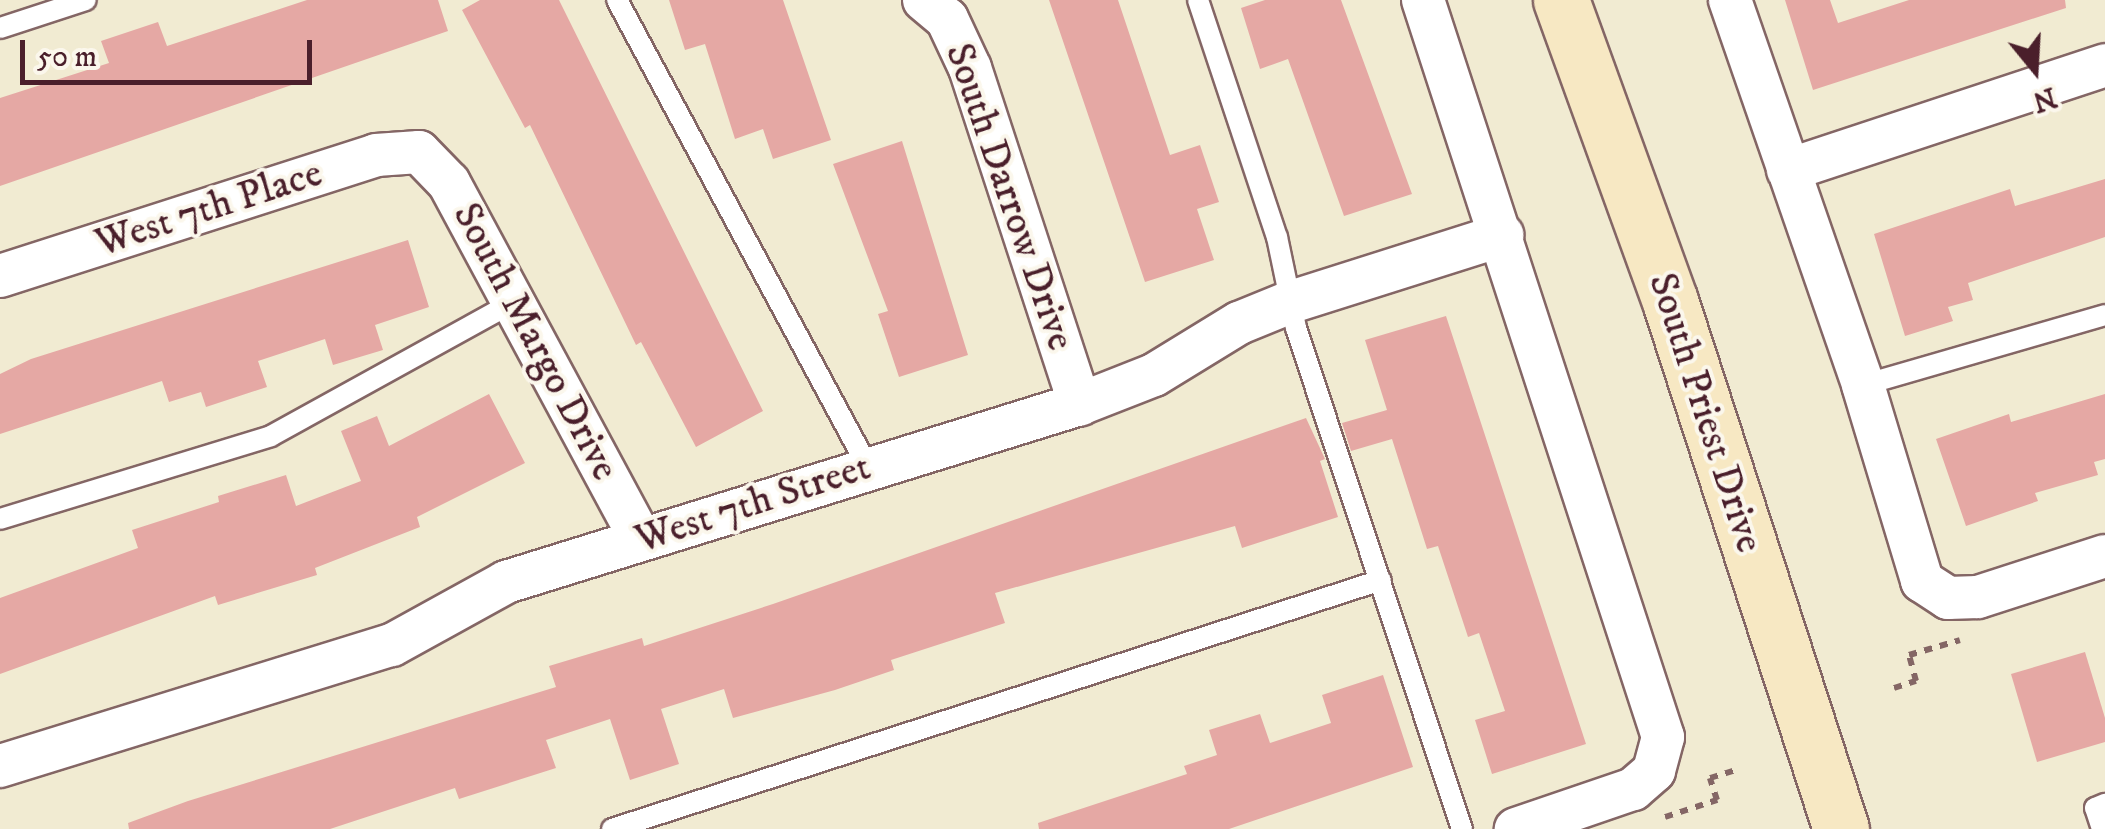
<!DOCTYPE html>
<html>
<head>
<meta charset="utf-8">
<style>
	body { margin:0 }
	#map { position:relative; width:2105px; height:829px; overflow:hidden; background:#f1ebd2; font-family:"IM FELL DW Pica",serif }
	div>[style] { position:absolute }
	.building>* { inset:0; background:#e5a8a4 }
	.path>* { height:6px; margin-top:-3px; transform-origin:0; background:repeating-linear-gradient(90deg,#846665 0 8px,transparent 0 16px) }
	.roads { filter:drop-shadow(2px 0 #846665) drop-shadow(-2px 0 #846665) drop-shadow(0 2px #846665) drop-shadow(0 -2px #846665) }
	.lane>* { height:20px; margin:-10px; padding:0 10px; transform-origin:10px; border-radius:10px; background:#fff }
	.street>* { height:42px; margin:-21px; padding:0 21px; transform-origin:21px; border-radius:21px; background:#fff }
	.secondary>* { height:55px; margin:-27.5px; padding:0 27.5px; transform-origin:27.5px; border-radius:27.5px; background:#f7e8c3 }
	span { translate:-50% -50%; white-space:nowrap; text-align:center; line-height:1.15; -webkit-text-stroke:8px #fbf7ec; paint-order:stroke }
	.street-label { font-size:40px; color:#4a1f2b }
	.north { position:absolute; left:1985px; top:20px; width:100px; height:100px; -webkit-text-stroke:8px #fbf7ec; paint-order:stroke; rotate:162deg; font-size:28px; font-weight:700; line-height:40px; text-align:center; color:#4a1f2b }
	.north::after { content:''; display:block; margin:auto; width:35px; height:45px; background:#4a1f2b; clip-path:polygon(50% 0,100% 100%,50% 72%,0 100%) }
	.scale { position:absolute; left:20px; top:40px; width:292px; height:45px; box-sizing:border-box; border:5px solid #4a1f2b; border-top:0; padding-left:12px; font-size:30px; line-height:35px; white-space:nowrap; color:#4a1f2b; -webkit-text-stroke:8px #fbf7ec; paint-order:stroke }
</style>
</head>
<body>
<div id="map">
	<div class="building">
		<i style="clip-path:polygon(307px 0,438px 0,448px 31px,0 186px,0 98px,109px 63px,101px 41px,158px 22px,167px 46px)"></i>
		<i style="clip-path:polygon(480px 0,559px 0,763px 411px,696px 447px,641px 342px,636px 345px,530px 125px,525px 128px,462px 10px)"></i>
		<i style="clip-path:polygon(669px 0,783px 0,831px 140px,773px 159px,763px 129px,735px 139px,705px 44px,685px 50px)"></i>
		<i style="clip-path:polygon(1049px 0,1118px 0,1170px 155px,1200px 145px,1219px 202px,1197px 209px,1214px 260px,1145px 282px)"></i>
		<i style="clip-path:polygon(1265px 0,1341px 0,1412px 194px,1344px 216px,1288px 59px,1260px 69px,1241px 8px)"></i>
		<i style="clip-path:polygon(1785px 0,1830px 0,1838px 23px,1909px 0,2065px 0,2066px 8px,1813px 90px)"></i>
		<i style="clip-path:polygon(902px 141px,968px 355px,899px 377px,878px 314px,888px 311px,833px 164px)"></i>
		<i style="clip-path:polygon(2105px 179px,2105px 237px,1968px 283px,1973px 300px,1948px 307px,1953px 321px,1905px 336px,1874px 234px,2010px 189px,2015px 206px)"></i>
		<i style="clip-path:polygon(408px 240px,429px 307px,375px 325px,383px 350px,333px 365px,325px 339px,258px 361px,267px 387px,206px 407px,201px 392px,169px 402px,162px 381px,0 434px,0 374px,31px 359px)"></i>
		<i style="clip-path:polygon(1446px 316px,1586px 744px,1492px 774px,1475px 720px,1505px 711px,1479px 633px,1468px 637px,1438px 546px,1427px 549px,1392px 439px,1351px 451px,1342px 423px,1387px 410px,1365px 340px)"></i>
		<i style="clip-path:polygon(489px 394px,525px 463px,417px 517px,420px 527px,315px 568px,317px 575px,218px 605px,215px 596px,0 674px,0 598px,138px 548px,132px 530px,219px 502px,218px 496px,286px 475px,296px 506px,361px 481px,341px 431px,377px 416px,389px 446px)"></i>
		<i style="clip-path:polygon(2105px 394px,2105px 459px,2094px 462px,2098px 475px,2035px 493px,2038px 501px,1966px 526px,1936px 439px,2009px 414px,2011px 422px)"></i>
		<i style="clip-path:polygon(1306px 418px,1325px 459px,1320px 461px,1338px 517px,1242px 548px,1235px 526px,995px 593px,1005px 623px,891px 660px,894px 670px,835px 690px,733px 718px,724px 689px,661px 709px,679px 764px,630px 780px,610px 719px,546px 740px,556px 768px,459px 799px,455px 788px,330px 829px,129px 829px,128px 823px,188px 801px,556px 687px,549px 666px,642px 638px,644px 646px,773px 604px)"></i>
		<i style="clip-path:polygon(2085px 652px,2105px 718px,2105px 742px,2037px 762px,2011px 674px)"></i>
		<i style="clip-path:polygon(1383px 675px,1413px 767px,1229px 829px,1039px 829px,1038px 823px,1187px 774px,1184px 766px,1217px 755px,1209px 730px,1260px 714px,1270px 743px,1331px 723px,1322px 695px)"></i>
	</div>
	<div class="path">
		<i style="left:1894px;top:688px;width:23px;rotate:-18deg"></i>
		<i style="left:1916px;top:681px;width:27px;rotate:-105deg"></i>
		<i style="left:1909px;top:655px;width:53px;rotate:-16.4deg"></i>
		<i style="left:1665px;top:817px;width:55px;rotate:-18.1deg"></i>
		<i style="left:1717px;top:800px;width:23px;rotate:-108deg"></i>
		<i style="left:1710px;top:778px;width:30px;rotate:-17deg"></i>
	</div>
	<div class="roads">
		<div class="lane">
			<i style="left:617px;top:0;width:530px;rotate:61.74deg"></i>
			<i style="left:1198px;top:0;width:250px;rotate:71.6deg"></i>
			<i style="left:1277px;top:237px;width:93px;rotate:78.2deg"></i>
			<i style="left:1296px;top:328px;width:528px;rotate:71.67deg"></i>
			<i style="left:0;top:28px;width:90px;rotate:-18deg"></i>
			<i style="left:1863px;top:385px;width:252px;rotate:-16.1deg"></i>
			<i style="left:0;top:519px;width:283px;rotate:-17deg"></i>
			<i style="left:271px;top:436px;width:277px;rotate:-28.9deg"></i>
			<i style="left:612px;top:829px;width:808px;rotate:-17.94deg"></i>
			<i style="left:2102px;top:829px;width:22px;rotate:-108deg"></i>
			<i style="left:2095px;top:808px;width:11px;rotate:-22deg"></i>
		</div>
		<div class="street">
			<i style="left:924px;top:0;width:30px;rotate:40deg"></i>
			<i style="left:947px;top:19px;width:54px;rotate:64.9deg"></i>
			<i style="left:970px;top:68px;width:354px;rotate:71.9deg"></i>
			<i style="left:1423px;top:0;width:775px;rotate:71.96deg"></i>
			<i style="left:1663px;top:737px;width:35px;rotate:105deg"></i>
			<i style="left:1654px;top:771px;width:28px;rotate:139deg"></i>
			<i style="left:1633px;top:789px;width:124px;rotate:161.1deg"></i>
			<i style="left:1730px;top:0;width:407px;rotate:70.9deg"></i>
			<i style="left:1863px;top:385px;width:205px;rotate:73.2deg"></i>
			<i style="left:1922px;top:581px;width:31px;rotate:33deg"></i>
			<i style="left:1948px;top:598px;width:30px;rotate:-2deg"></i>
			<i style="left:1978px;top:597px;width:133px;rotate:-17.9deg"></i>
			<i style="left:1788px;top:170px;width:334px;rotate:-18.3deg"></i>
			<i style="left:0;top:276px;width:395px;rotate:-17.8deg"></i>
			<i style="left:376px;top:155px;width:43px;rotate:-4deg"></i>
			<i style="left:419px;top:152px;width:43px;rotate:45.9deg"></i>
			<i style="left:449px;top:183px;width:404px;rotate:61.7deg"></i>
			<i style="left:0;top:766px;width:410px;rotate:-17.2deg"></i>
			<i style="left:392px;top:645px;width:130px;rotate:-28.9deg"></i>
			<i style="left:506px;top:582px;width:601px;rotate:-17.23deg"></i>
			<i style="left:1080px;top:404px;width:79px;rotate:-21.4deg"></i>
			<i style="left:1154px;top:375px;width:100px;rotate:-31.5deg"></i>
			<i style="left:1239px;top:323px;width:53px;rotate:-22.2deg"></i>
			<i style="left:1288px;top:303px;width:225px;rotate:-17.6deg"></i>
		</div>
		<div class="secondary">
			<i style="left:1561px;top:0;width:320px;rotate:70.1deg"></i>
			<i style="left:1670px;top:301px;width:555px;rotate:72.05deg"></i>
		</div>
	</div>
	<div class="street-label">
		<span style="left:1009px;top:197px;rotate:71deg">South Darrow Drive</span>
		<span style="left:209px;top:209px;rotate:-18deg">West 7th Place</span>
		<span style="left:535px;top:342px;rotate:62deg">South Margo Drive</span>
		<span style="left:1705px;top:413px;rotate:72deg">South Priest Drive</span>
		<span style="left:753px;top:504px;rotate:-18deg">West 7th Street</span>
	</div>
	<div class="north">N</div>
	<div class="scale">50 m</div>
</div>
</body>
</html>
